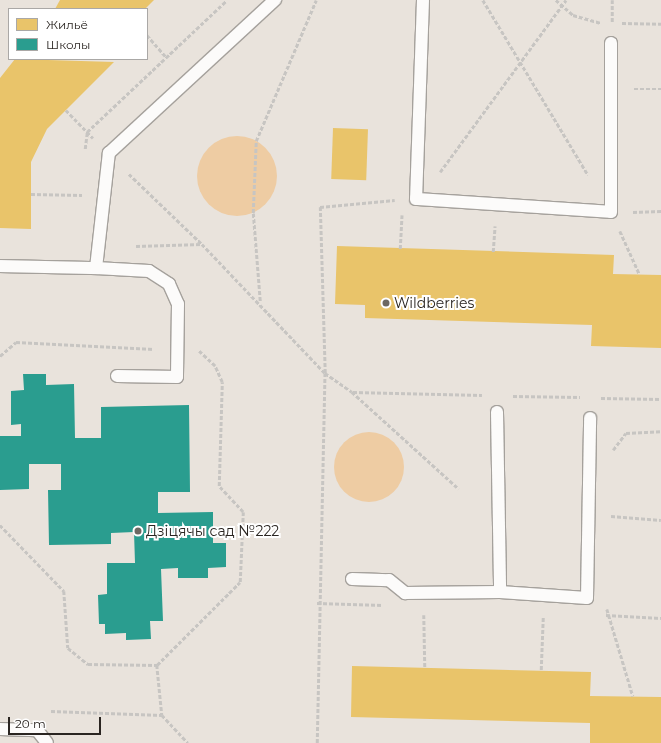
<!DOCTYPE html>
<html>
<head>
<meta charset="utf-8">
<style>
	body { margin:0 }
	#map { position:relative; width:661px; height:743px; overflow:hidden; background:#e9e3dc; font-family:Montserrat,sans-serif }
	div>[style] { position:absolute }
	.green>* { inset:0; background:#eecca3 }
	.round { border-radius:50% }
	.homes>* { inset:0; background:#e9c46a; transform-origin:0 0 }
	.schools>* { inset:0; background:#2a9d8f }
	.path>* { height:2.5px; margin-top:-1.25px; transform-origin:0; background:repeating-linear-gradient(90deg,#c7c5c2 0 4px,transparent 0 6px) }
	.roads { filter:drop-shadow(1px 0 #a5a19c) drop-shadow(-1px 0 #a5a19c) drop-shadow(0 1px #a5a19c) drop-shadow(0 -1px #a5a19c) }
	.service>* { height:12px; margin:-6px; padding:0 6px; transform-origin:6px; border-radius:6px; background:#fcfbfa }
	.dots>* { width:11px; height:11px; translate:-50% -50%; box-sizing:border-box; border:2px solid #fff; border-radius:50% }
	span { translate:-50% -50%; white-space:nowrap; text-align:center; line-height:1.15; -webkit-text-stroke:4px #fff; paint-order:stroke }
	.poi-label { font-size:14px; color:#2a2521 }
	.left { translate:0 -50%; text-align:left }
	.legend { position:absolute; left:8px; top:8px; width:140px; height:52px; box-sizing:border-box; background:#fff; border:1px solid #aaa8a6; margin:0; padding:5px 7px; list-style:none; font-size:12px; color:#2a2521 }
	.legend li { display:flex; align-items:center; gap:8px; height:20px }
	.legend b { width:20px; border:1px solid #aaa8a6 }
	.scale { position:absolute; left:8px; top:717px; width:93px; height:18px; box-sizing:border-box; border:2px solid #2a2521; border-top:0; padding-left:5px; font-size:12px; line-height:14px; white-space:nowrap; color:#2a2521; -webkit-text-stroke:3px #fff; paint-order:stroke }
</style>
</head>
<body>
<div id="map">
	<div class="green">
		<i class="round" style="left:197px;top:136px;width:80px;height:80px"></i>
		<i class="round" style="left:334px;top:432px;width:70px;height:70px"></i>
	</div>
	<div class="homes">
		<i style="clip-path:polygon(60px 0,154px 0,145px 9px,55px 9px)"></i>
		<i style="clip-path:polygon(15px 59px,114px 62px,47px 129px,31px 162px,31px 229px,0 228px,0 78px)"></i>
		<i style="left:333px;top:128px;width:35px;height:51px;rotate:2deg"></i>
		<i style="clip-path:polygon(337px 246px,614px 255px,613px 274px,661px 275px,661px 348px,591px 346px,592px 325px,365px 318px,365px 305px,335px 304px)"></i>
		<i style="clip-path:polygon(352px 666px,591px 672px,590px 696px,661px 697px,661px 743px,590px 743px,590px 723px,351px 717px)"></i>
	</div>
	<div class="schools">
		<i style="clip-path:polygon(23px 374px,46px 374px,46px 385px,74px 384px,75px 438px,101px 438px,101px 407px,189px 405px,190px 492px,158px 492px,158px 513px,213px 512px,213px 543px,226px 543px,226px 567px,208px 568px,208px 578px,178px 578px,178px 568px,161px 569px,163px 621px,150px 621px,151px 639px,126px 640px,126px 633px,105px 634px,105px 624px,99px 624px,98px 595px,107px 594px,107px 563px,135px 563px,134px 532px,111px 533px,111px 544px,49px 545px,48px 490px,61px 490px,61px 464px,29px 464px,29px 489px,0 490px,0 436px,21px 436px,21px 424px,11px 425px,11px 391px,24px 390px)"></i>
	</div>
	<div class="path">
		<i style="left:483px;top:0;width:204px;rotate:59deg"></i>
		<i style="left:556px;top:0;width:23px;rotate:41deg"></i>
		<i style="left:573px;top:15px;width:29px;rotate:16deg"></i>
		<i style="left:612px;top:22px;width:22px;rotate:-90deg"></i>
		<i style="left:622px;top:23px;width:39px;rotate:1deg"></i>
		<i style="left:147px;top:35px;width:29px;rotate:49deg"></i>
		<i style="left:634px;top:89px;width:27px"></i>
		<i style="left:66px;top:110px;width:39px;rotate:46deg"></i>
		<i style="left:85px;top:149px;width:17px;rotate:-83deg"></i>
		<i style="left:87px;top:132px;width:192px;rotate:-43.3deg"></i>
		<i style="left:440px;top:172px;width:213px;rotate:-53.8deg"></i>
		<i style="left:129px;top:174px;width:101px;rotate:43.8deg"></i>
		<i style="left:31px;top:194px;width:51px;rotate:1.1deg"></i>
		<i style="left:633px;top:212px;width:28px;rotate:-2deg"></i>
		<i style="left:620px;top:231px;width:48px;rotate:65.6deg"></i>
		<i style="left:136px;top:246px;width:66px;rotate:-1.7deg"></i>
		<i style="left:202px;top:244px;width:178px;rotate:46.4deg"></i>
		<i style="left:325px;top:373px;width:33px;rotate:35deg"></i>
		<i style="left:352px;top:392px;width:144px;rotate:42.2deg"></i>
		<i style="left:400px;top:249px;width:34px;rotate:-87deg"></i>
		<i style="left:493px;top:252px;width:26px;rotate:-86deg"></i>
		<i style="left:260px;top:301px;width:88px;rotate:-94.5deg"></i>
		<i style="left:253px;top:213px;width:72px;rotate:-87.6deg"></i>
		<i style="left:256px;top:141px;width:153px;rotate:-66.9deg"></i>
		<i style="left:0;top:356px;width:21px;rotate:-41deg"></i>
		<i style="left:16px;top:342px;width:138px;rotate:2.9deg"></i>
		<i style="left:353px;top:392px;width:129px;rotate:1.3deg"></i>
		<i style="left:513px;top:396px;width:67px;rotate:0.9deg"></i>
		<i style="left:601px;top:398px;width:60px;rotate:1deg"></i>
		<i style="left:613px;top:450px;width:21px;rotate:-53deg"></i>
		<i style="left:626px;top:433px;width:35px;rotate:-3deg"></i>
		<i style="left:611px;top:516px;width:50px;rotate:4.6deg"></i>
		<i style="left:0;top:525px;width:92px;rotate:45.9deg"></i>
		<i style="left:64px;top:591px;width:57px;rotate:86deg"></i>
		<i style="left:68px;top:648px;width:26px;rotate:39deg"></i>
		<i style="left:88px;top:664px;width:69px;rotate:0.8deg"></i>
		<i style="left:157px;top:665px;width:117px;rotate:-45deg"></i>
		<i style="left:240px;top:582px;width:70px;rotate:-87.5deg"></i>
		<i style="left:243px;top:512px;width:35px;rotate:-133deg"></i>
		<i style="left:219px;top:486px;width:104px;rotate:-88.3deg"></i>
		<i style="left:222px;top:382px;width:17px;rotate:-114deg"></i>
		<i style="left:215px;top:366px;width:22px;rotate:-137deg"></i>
		<i style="left:317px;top:603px;width:66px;rotate:1.7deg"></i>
		<i style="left:607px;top:609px;width:91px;rotate:73.4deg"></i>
		<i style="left:424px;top:615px;width:53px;rotate:88.9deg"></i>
		<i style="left:606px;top:615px;width:55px;rotate:3.1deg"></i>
		<i style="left:157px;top:665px;width:50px;rotate:84.3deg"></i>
		<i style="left:541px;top:670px;width:53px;rotate:-87.8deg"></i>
		<i style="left:51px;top:711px;width:111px;rotate:2.1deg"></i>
		<i style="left:162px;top:715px;width:38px;rotate:47deg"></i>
		<i style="left:317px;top:743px;width:370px;rotate:-88.8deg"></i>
		<i style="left:325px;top:373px;width:166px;rotate:-91.7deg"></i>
		<i style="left:320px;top:207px;width:75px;rotate:-5.3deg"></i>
	</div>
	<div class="roads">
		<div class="service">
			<i style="left:423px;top:0;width:199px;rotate:92deg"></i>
			<i style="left:416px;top:199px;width:195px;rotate:3.8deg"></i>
			<i style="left:611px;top:212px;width:169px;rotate:-90deg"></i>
			<i style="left:0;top:266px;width:96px;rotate:1.2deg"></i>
			<i style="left:96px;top:268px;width:116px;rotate:-83.6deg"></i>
			<i style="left:109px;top:153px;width:226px;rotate:-42.7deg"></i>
			<i style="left:96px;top:268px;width:53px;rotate:3.2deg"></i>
			<i style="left:149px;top:271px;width:24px;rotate:33deg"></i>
			<i style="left:169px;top:284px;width:22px;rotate:66deg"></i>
			<i style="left:178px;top:304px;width:73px;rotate:90.8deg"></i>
			<i style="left:177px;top:377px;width:60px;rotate:-179deg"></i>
			<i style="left:497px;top:412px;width:180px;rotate:89deg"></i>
			<i style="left:352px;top:579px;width:37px;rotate:2deg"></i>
			<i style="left:389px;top:580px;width:21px;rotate:39deg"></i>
			<i style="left:405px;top:593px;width:95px;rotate:-0.6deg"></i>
			<i style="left:500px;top:592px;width:87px;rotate:3.9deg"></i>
			<i style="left:587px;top:598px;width:180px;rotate:-89deg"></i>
			<i style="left:0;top:729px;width:37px;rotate:2deg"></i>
			<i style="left:37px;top:730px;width:16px;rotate:52deg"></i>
		</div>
	</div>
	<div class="dots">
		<i style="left:386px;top:303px;background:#6d6862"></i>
		<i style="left:138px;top:531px;background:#6d6862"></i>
	</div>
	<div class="poi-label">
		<span class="left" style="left:394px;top:303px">Wildberries</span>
		<span class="left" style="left:146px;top:531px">Дзіцячы сад №222</span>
	</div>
	<ul class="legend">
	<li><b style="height:11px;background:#e9c46a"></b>Жильё</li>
	<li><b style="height:11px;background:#2a9d8f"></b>Школы</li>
	</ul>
	<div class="scale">20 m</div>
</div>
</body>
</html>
